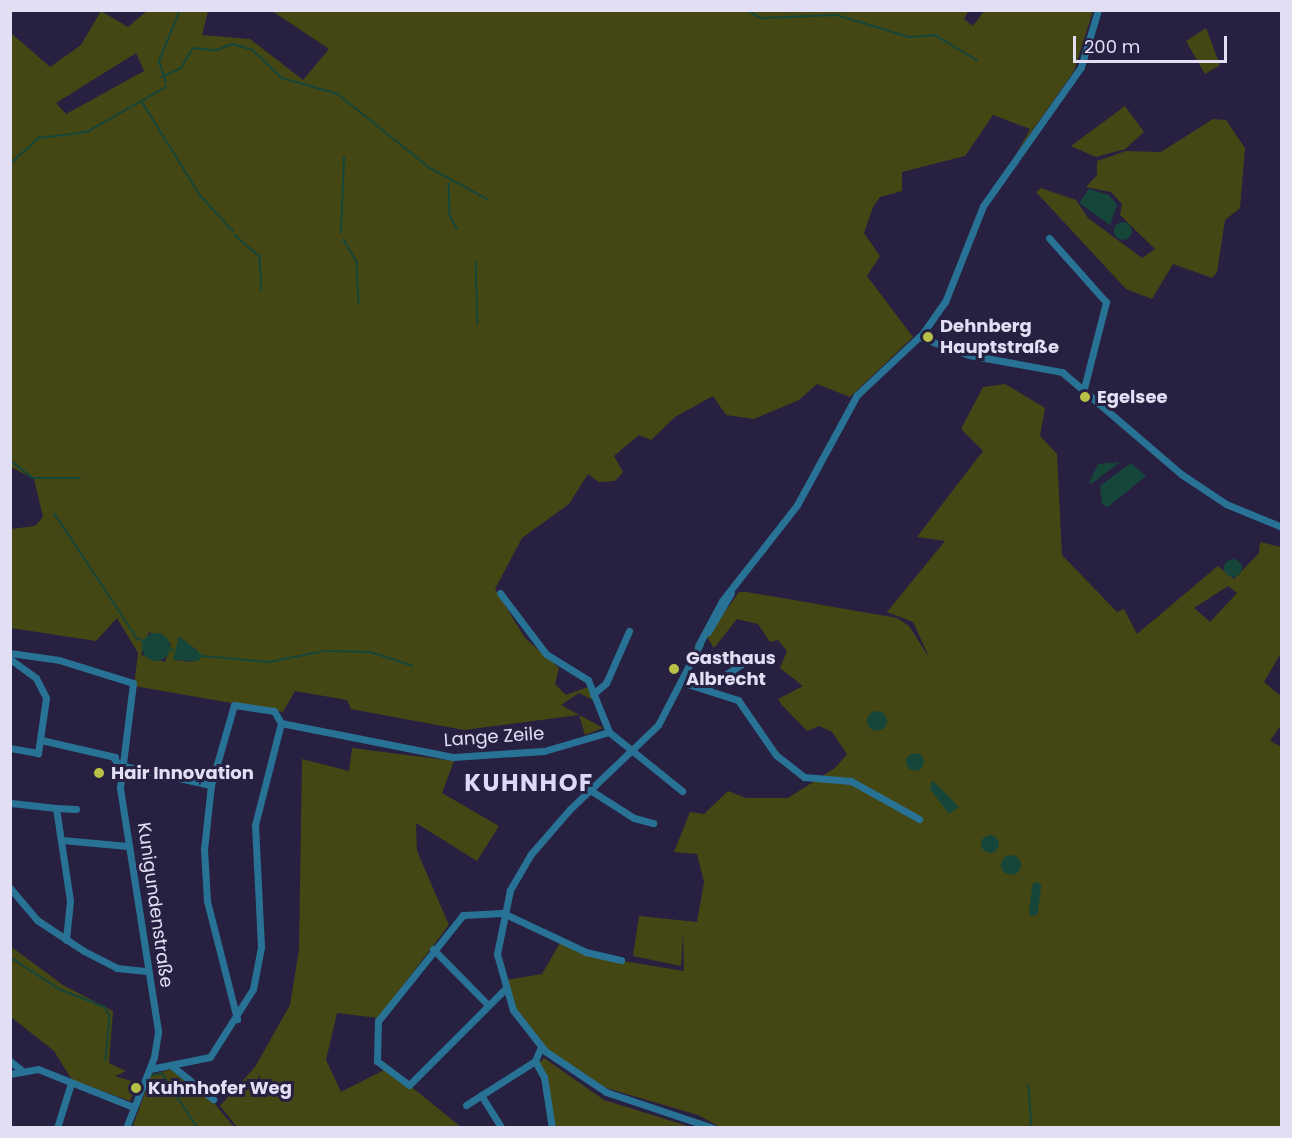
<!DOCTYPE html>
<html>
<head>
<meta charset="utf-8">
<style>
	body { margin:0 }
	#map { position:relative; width:1292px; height:1138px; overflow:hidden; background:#272040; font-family:Poppins,sans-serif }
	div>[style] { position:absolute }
	.green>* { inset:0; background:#444714 }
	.water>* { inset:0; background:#164639 }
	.round { border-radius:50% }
	.stream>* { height:1.5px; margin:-0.75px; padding:0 0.75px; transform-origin:0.75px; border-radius:0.75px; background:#164639 }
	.river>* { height:9px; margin:-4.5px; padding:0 4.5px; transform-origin:4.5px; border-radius:4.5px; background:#164639 }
	.minor>* { height:7px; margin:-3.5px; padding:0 3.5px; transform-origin:3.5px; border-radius:3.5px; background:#287395 }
	.dots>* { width:16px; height:16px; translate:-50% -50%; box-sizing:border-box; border:3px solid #272040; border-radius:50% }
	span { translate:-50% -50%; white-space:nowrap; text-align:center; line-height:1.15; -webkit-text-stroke:6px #272040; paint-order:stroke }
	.poi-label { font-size:18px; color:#e2def4; font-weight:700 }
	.left { translate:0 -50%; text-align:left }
	.street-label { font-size:18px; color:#e2def4 }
	.district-label { font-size:24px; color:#ded9fb; font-weight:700; letter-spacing:1.5px }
	.frame { position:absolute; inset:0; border:12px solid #e2def4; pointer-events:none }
	.scale { position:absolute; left:1073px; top:36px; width:154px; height:27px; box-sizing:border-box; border:3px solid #e2def4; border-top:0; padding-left:8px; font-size:18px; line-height:21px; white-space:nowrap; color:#e2def4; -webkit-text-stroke:4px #272040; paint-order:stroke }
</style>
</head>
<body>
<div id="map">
	<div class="green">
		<i style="clip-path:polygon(evenodd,969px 10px,964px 19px,973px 26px,984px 11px,1093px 11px,1074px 71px,1018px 151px,1030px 129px,993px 115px,965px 156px,902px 172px,902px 191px,880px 197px,873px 207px,864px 233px,880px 256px,867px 276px,913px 337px,850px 397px,817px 384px,799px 400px,754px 419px,726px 415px,713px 396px,675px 417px,651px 440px,639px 435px,614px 456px,623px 472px,615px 481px,599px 482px,588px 474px,569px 504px,522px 538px,495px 589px,525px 638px,559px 668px,555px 684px,566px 695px,588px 687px,593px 700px,579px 693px,561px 705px,603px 728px,585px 735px,579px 715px,464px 730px,351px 709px,347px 700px,295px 691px,283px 712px,134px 686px,138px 653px,117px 618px,96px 641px,11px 628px,11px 529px,35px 526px,43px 517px,34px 479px,11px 467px,11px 33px,50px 67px,81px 45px,101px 11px,128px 27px,147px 11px,208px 11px,202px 35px,250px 39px,303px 80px,329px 49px,272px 11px,969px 10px,136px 53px,144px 71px,66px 114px,56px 103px,136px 53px,969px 10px,149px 632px,171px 644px,165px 662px,141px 655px,149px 632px,969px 10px,179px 637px,198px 651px,193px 662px,174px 660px,179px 637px)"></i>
		<i style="clip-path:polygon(1206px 28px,1220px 65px,1205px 74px,1186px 41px)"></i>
		<i style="clip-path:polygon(1125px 106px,1144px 132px,1125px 149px,1096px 157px,1071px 146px)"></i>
		<i style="clip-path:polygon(1213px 119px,1226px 120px,1245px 148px,1240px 208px,1225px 220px,1217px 272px,1212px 278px,1173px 264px,1152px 299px,1126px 289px,1036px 192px,1041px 188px,1076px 200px,1088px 218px,1142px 258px,1155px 249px,1120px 215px,1122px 204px,1111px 192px,1086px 187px,1097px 175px,1097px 161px,1126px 151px,1161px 152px)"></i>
		<i style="clip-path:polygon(evenodd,1005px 384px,1045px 408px,1040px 436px,1057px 454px,1062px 555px,1117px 612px,1124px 609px,1137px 634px,1218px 566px,1234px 579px,1259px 553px,1260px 542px,1281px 547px,1281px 653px,1264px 682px,1282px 697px,1281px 725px,1270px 741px,1282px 747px,1281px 1127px,720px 1127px,698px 1115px,606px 1088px,550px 1052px,515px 1008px,506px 980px,542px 974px,560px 943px,586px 955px,684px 971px,683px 933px,681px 966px,633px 956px,639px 916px,697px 922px,704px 882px,697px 854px,674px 852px,690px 812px,704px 814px,728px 791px,746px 798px,788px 798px,835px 768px,847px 754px,832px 732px,819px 726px,807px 731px,781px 704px,778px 699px,803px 686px,780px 668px,787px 651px,778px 640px,770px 642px,758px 624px,737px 619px,714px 648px,707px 637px,739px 592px,747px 592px,897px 618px,909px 626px,930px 659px,913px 622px,887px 612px,945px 541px,917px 537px,983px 451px,961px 429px,983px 387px,1005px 384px,1228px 586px,1237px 593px,1210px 622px,1194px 608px,1228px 586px)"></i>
		<i style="clip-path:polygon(352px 748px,454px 761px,442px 793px,499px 826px,477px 861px,416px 823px,417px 851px,449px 925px,378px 1018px,337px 1013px,326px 1060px,341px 1092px,388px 1068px,461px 1127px,237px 1127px,220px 1106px,255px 1067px,290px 1005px,299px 950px,302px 759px,349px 771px)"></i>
		<i style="clip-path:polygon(10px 946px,63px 985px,113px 1011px,109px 1063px,126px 1071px,115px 1076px,138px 1083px,130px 1101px,72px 1080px,54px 1051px,11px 1017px)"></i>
		<i style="clip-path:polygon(544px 1058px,604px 1100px,691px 1127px,551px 1127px,546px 1077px,537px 1065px)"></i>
		<i style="clip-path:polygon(173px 1069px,213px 1102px,234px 1127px,132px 1128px,152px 1074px)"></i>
	</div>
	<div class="water">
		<i style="clip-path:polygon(1089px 189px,1109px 195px,1117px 205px,1110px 225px,1079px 203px)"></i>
		<i class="round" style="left:1114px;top:222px;width:18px;height:18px"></i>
		<i style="clip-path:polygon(1120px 462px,1091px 484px,1089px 483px,1098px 464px)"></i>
		<i style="clip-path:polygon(1131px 463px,1146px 476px,1108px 507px,1102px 504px,1100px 486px)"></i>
		<i class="round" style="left:1224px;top:559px;width:18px;height:18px"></i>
		<i class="round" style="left:142px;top:633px;width:28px;height:28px"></i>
		<i style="clip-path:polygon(179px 636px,202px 655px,199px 661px,173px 660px)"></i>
		<i class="round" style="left:867px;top:711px;width:20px;height:20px"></i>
		<i class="round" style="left:906px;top:753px;width:18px;height:18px"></i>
		<i style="clip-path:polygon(932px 780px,959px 807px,949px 814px,930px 789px)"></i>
		<i class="round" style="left:981px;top:835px;width:18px;height:18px"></i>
		<i class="round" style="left:1001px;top:855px;width:20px;height:20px"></i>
	</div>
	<div class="stream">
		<i style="left:747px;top:10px;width:16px;rotate:30deg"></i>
		<i style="left:761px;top:18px;width:76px;rotate:-2.3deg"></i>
		<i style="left:837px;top:15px;width:75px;rotate:17deg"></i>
		<i style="left:909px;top:37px;width:26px;rotate:-4deg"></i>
		<i style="left:935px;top:35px;width:49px;rotate:30.8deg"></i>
		<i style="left:162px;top:77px;width:21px;rotate:-25deg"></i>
		<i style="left:181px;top:68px;width:23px;rotate:-59deg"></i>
		<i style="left:193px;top:48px;width:24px;rotate:5deg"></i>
		<i style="left:217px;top:50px;width:17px;rotate:-21deg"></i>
		<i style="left:233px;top:44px;width:21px;rotate:17deg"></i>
		<i style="left:253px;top:50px;width:40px;rotate:44deg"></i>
		<i style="left:282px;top:78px;width:58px;rotate:15.9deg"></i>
		<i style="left:338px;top:94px;width:118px;rotate:38.8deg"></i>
		<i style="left:430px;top:168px;width:65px;rotate:28.5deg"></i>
		<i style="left:166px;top:83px;width:23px;rotate:-108deg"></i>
		<i style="left:159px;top:61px;width:55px;rotate:-67.6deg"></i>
		<i style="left:143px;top:103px;width:108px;rotate:58.2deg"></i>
		<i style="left:200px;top:195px;width:49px;rotate:47.5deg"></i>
		<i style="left:11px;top:163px;width:38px;rotate:-42deg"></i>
		<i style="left:39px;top:138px;width:48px;rotate:-7.1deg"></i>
		<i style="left:87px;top:132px;width:91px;rotate:-29.7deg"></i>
		<i style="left:449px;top:183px;width:32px;rotate:88deg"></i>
		<i style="left:450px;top:215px;width:16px;rotate:63deg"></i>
		<i style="left:341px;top:233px;width:76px;rotate:-87.7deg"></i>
		<i style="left:235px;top:235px;width:33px;rotate:41deg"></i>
		<i style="left:260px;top:257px;width:33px;rotate:87deg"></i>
		<i style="left:344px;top:240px;width:26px;rotate:59deg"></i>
		<i style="left:357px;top:262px;width:41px;rotate:87.2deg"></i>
		<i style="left:476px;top:262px;width:62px;rotate:88.2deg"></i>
		<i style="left:10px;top:460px;width:29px;rotate:38deg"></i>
		<i style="left:33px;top:478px;width:47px"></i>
		<i style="left:55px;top:514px;width:149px;rotate:56.5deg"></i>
		<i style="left:139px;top:639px;width:5px;rotate:22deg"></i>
		<i style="left:169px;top:649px;width:5px;rotate:11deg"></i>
		<i style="left:327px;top:651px;width:44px;rotate:1.3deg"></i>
		<i style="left:371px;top:652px;width:44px;rotate:18.4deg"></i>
		<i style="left:202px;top:656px;width:67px;rotate:5.1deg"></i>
		<i style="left:269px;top:662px;width:56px;rotate:-11.3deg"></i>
		<i style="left:10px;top:957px;width:59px;rotate:33.1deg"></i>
		<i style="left:59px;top:989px;width:49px;rotate:21.4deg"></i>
		<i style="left:105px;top:1007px;width:10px;rotate:61deg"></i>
		<i style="left:110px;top:1016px;width:44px;rotate:95.2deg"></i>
		<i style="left:153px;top:1075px;width:9px;rotate:-13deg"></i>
		<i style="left:162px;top:1073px;width:66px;rotate:56.8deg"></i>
		<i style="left:1029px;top:1085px;width:43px;rotate:86deg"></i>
	</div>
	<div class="river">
		<i style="left:1033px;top:911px;width:25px;rotate:-83deg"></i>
	</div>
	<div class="minor">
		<i style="left:1049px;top:238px;width:86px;rotate:48.3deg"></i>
		<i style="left:1106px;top:302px;width:93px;rotate:104.3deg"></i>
		<i style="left:919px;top:337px;width:53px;rotate:19.8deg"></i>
		<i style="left:969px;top:355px;width:95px;rotate:10.4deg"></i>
		<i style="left:1062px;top:372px;width:157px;rotate:40.6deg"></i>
		<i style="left:1181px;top:474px;width:54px;rotate:33.7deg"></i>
		<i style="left:1226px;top:504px;width:61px;rotate:22.3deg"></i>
		<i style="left:500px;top:593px;width:76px;rotate:53deg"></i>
		<i style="left:546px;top:654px;width:49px;rotate:31.8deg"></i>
		<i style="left:588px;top:680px;width:56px;rotate:68deg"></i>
		<i style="left:609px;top:732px;width:94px;rotate:38.9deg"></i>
		<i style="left:708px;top:632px;width:45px;rotate:-59.5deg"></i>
		<i style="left:700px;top:644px;width:91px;rotate:117.4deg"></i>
		<i style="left:658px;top:725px;width:122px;rotate:136.3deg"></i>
		<i style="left:570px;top:809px;width:60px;rotate:130.9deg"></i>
		<i style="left:531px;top:854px;width:42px;rotate:120.3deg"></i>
		<i style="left:510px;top:890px;width:65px;rotate:101.5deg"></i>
		<i style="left:497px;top:954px;width:58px;rotate:74.1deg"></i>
		<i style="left:513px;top:1010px;width:52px;rotate:52deg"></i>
		<i style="left:545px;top:1051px;width:73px;rotate:33.9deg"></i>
		<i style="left:606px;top:1092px;width:113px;rotate:18.6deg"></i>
		<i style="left:698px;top:646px;width:51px;rotate:-61.9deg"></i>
		<i style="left:722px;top:601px;width:122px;rotate:-52deg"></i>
		<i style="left:797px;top:505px;width:125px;rotate:-61.4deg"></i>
		<i style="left:857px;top:395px;width:91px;rotate:-43.2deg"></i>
		<i style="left:923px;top:333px;width:38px;rotate:-55deg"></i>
		<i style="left:945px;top:302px;width:103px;rotate:-68.4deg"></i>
		<i style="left:983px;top:206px;width:170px;rotate:-54.8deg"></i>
		<i style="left:1081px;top:67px;width:59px;rotate:-73.4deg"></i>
		<i style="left:10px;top:653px;width:49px;rotate:8.1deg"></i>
		<i style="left:59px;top:660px;width:77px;rotate:17.3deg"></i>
		<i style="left:133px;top:683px;width:106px;rotate:97.1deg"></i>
		<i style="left:120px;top:788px;width:247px;rotate:81.1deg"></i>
		<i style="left:158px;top:1032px;width:25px;rotate:99deg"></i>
		<i style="left:154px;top:1057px;width:76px;rotate:111.5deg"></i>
		<i style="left:10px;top:659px;width:32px;rotate:36deg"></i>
		<i style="left:36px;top:678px;width:22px;rotate:63deg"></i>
		<i style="left:46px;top:698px;width:56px;rotate:98.3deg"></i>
		<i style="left:38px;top:753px;width:28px;rotate:-170deg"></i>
		<i style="left:681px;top:682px;width:60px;rotate:17.5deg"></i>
		<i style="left:738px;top:700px;width:67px;rotate:55.4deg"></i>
		<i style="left:776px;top:755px;width:36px;rotate:38deg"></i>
		<i style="left:804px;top:777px;width:47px;rotate:4.9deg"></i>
		<i style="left:851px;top:781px;width:78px;rotate:29.2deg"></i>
		<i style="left:706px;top:688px;width:59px;rotate:-34deg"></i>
		<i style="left:593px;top:694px;width:17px;rotate:-40deg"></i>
		<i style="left:606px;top:683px;width:57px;rotate:-66.1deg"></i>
		<i style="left:281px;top:723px;width:175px;rotate:11.2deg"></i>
		<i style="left:453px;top:757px;width:91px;rotate:-3.8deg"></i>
		<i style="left:544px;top:751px;width:68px;rotate:-16.3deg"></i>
		<i style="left:41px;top:740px;width:76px;rotate:12.9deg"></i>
		<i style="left:113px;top:757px;width:10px;rotate:53deg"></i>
		<i style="left:119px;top:765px;width:94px;rotate:12.3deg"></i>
		<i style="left:211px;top:785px;width:64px;rotate:96.2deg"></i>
		<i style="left:204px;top:849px;width:52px;rotate:86.7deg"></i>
		<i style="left:207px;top:901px;width:122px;rotate:75.7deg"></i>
		<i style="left:211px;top:785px;width:83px;rotate:-74deg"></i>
		<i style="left:234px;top:705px;width:40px;rotate:8.5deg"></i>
		<i style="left:274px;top:711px;width:14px;rotate:60deg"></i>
		<i style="left:590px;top:790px;width:52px;rotate:32.5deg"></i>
		<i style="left:634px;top:818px;width:20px;rotate:15deg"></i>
		<i style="left:11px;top:803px;width:45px;rotate:6.3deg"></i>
		<i style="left:56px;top:808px;width:94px;rotate:81.4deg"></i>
		<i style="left:70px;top:901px;width:39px;rotate:96deg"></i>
		<i style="left:56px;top:808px;width:20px;rotate:3deg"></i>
		<i style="left:62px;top:840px;width:66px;rotate:5.2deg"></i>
		<i style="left:10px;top:888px;width:42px;rotate:49.8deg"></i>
		<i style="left:37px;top:920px;width:56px;rotate:33.4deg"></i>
		<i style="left:84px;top:951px;width:37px;rotate:27deg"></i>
		<i style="left:117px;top:968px;width:30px;rotate:6deg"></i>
		<i style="left:433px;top:949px;width:78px;rotate:45.5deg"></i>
		<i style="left:504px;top:990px;width:134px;rotate:135deg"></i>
		<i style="left:409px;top:1085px;width:40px;rotate:-143deg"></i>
		<i style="left:377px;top:1061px;width:40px;rotate:-88.6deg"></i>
		<i style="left:378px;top:1021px;width:136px;rotate:-51.3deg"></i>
		<i style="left:463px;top:915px;width:40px;rotate:-2.9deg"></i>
		<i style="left:503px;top:913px;width:92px;rotate:25.2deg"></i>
		<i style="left:586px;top:952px;width:36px;rotate:13deg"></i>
		<i style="left:10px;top:1061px;width:14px;rotate:39deg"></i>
		<i style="left:535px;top:1061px;width:18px;rotate:61deg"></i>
		<i style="left:544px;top:1077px;width:52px;rotate:81.1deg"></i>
		<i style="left:172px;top:1066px;width:53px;rotate:38.8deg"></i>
		<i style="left:150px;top:1069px;width:61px;rotate:-11.3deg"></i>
		<i style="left:210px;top:1057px;width:80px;rotate:-57.7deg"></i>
		<i style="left:253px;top:989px;width:43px;rotate:-79.2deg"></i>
		<i style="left:261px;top:947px;width:122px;rotate:-92.8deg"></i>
		<i style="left:255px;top:825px;width:105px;rotate:-75.7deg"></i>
		<i style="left:10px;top:1074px;width:28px;rotate:-10deg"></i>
		<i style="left:38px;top:1069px;width:100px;rotate:21.7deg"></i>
		<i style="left:481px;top:1095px;width:36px;rotate:58deg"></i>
		<i style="left:466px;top:1105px;width:82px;rotate:-32.5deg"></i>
		<i style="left:535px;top:1061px;width:15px;rotate:-67deg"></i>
		<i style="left:57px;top:1128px;width:47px;rotate:-72.7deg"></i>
	</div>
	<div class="dots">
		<i style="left:928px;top:337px;background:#b9c046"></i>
		<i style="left:1085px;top:397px;background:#b9c046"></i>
		<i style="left:674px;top:669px;background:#b9c046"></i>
		<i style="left:99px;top:773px;background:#b9c046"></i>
		<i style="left:136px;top:1088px;background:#b9c046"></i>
	</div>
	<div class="poi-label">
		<span class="left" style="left:940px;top:337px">Dehnberg<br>Hauptstraße</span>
		<span class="left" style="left:1097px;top:397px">Egelsee</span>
		<span class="left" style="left:686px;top:669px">Gasthaus<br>Albrecht</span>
		<span class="left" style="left:111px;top:773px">Hair Innovation</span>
		<span class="left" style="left:148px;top:1088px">Kuhnhofer Weg</span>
	</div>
	<div class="street-label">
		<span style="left:494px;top:737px;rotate:-4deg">Lange Zeile</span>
		<span style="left:155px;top:905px;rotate:82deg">Kunigundenstraße</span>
	</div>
	<div class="district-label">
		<span style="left:529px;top:783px">KUHNHOF</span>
	</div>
	<div class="frame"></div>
	<div class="scale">200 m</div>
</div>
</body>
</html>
